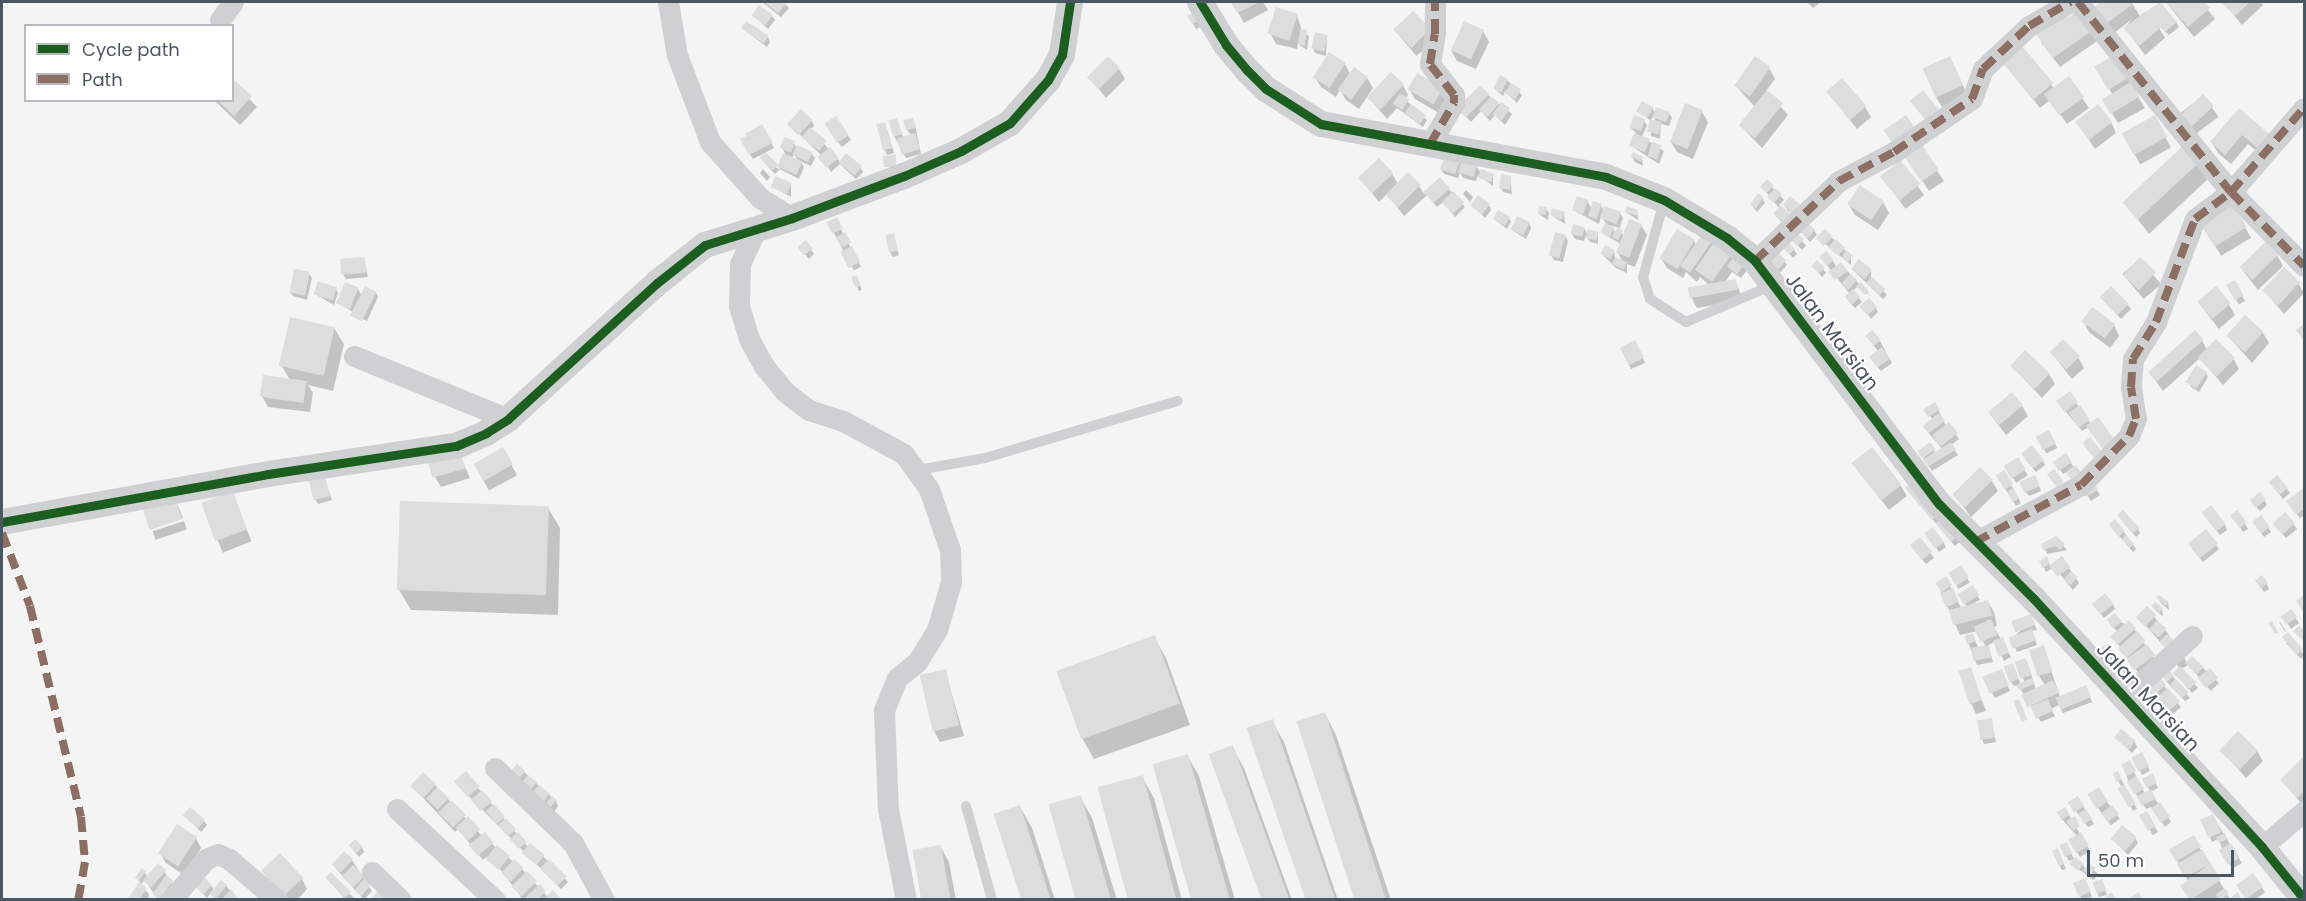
<!DOCTYPE html>
<html>
<head>
<meta charset="utf-8">
<style>
	body { margin:0 }
	#map { position:relative; width:2306px; height:901px; overflow:hidden; background:#f4f4f4; font-family:Poppins,sans-serif }
	div>[style] { position:absolute }
	.shadow>* { inset:0; background:#0003; transform-origin:0 0 }
	.building>* { inset:0; background:#ddddde; transform-origin:0 0 }
	.service>* { height:10px; margin:-5px; padding:0 5px; transform-origin:5px; border-radius:5px; background:#ced0d2 }
	.minor>* { height:21px; margin:-10.5px; padding:0 10.5px; transform-origin:10.5px; border-radius:10.5px; background:#ced0d2 }
	.tertiary>* { height:26px; margin:-13px; padding:0 13px; transform-origin:13px; border-radius:13px; background:#ced0d2 }
	.quiet>* { height:8px; margin-top:-4px; transform-origin:0; background:repeating-linear-gradient(90deg,#8d6e63 0 15px,transparent 0 23px) }
	.cycleway>* { height:9px; margin:-4.5px; padding:0 4.5px; transform-origin:4.5px; border-radius:4.5px; background:#1b5e20 }
	span { translate:-50% -50%; white-space:nowrap; text-align:center; line-height:1.15; -webkit-text-stroke:4.5px #fff; paint-order:stroke }
	.street-label { font-size:20px; color:#4a5661 }
	.frame { position:absolute; inset:0; border:3px solid #4a5661; pointer-events:none }
	.legend { position:absolute; left:24px; top:24px; width:210px; height:78px; box-sizing:border-box; background:#fff; border:2px solid #b7bbc0; margin:0; padding:8px 10px; list-style:none; font-size:18px; color:#4a5661 }
	.legend li { display:flex; align-items:center; gap:12px; height:30px }
	.legend b { width:30px; border:2px solid #b7bbc0 }
	.scale { position:absolute; left:2087px; top:850px; width:147px; height:27px; box-sizing:border-box; border:3px solid #4a5661; border-top:0; padding-left:8px; font-size:18px; line-height:21px; white-space:nowrap; color:#4a5661; -webkit-text-stroke:4px #fff; paint-order:stroke }
</style>
</head>
<body>
<div id="map">
	<div class="shadow">
		<i style="clip-path:polygon(762px 2px,783px 2px,789px 8px,781px 17px)"></i>
		<i style="clip-path:polygon(1232px 2px,1263px 2px,1268px 10px,1244px 23px)"></i>
		<i style="clip-path:polygon(1807px 2px,1821px 2px,1813px 8px)"></i>
		<i style="clip-path:polygon(2104px 2px,2131px 2px,2140px 16px,2145px 12px,2154px 22px,2176px 22px,2179px 27px,2169px 35px,2156px 23px,2165px 38px,2145px 55px,2125px 28px,2132px 19px,2113px 34px,2095px 8px)"></i>
		<i style="clip-path:polygon(2166px 2px,2202px 2px,2215px 19px,2194px 37px)"></i>
		<i style="clip-path:polygon(2223px 2px,2261px 2px,2263px 5px,2242px 25px)"></i>
		<i style="clip-path:polygon(2078px 12px,2097px 41px,2060px 67px,2041px 42px)"></i>
		<i style="left:1413px;top:13px;width:35px;height:25px;rotate:50deg"></i>
		<i style="clip-path:polygon(753px 15px,772px 16px,775px 20px,768px 29px)"></i>
		<i style="clip-path:polygon(1297px 15px,1302px 31px,1309px 36px,1307px 50px,1298px 44px,1297px 49px,1276px 44px,1270px 33px)"></i>
		<i style="clip-path:polygon(1189px 16px,1203px 26px,1196px 29px)"></i>
		<i style="clip-path:polygon(743px 29px,768px 37px,770px 42px,767px 47px)"></i>
		<i style="clip-path:polygon(1483px 31px,1489px 42px,1476px 69px,1457px 61px,1451px 50px)"></i>
		<i style="clip-path:polygon(1327px 37px,1326px 56px,1315px 53px,1313px 48px)"></i>
		<i style="clip-path:polygon(2114px 57px,2145px 108px,2118px 123px,2104px 100px,2113px 95px,2096px 68px)"></i>
		<i style="clip-path:polygon(1345px 64px,1350px 74px,1367px 78px,1373px 88px,1359px 109px,1346px 100px,1340px 90px,1336px 97px,1321px 87px,1315px 77px)"></i>
		<i style="clip-path:polygon(2005px 64px,2051px 84px,2054px 89px,2068px 78px,2089px 108px,2067px 124px,2050px 100px,2040px 108px)"></i>
		<i style="clip-path:polygon(1769px 68px,1775px 79px,1766px 91px,1788px 115px,1762px 148px,1740px 125px,1755px 107px,1735px 85px)"></i>
		<i style="clip-path:polygon(1955px 68px,1968px 96px,1942px 107px,1936px 97px)"></i>
		<i style="clip-path:polygon(1119px 69px,1125px 79px,1106px 98px,1090px 78px)"></i>
		<i style="clip-path:polygon(1418px 75px,1447px 99px,1439px 113px,1415px 99px,1409px 89px)"></i>
		<i style="clip-path:polygon(232px 80px,257px 107px,240px 125px,214px 100px,232px 100px)"></i>
		<i style="clip-path:polygon(1507px 80px,1522px 95px,1517px 103px,1505px 91px,1503px 96px,1494px 88px)"></i>
		<i style="clip-path:polygon(1403px 85px,1408px 95px,1405px 99px,1427px 120px,1423px 127px,1397px 108px,1387px 119px,1369px 98px)"></i>
		<i style="clip-path:polygon(1828px 92px,1865px 107px,1871px 117px,1857px 129px)"></i>
		<i style="clip-path:polygon(1488px 95px,1512px 114px,1505px 125px,1495px 115px,1490px 121px,1481px 111px,1471px 122px,1460px 110px)"></i>
		<i style="left:2203px;top:96px;width:26px;height:35px;rotate:53deg"></i>
		<i style="clip-path:polygon(evenodd,1652px 108px,1656px 114px,1669px 113px,1672px 118px,1669px 126px,1661px 124px,1660px 139px,1651px 136px,1651px 121px,1638px 111px,1652px 108px,1653px 116px,1657px 123px,1651px 121px,1653px 116px)"></i>
		<i style="clip-path:polygon(2239px 110px,2270px 162px,2248px 144px,2231px 164px,2218px 153px,2212px 143px)"></i>
		<i style="clip-path:polygon(1702px 112px,1708px 122px,1693px 159px,1677px 152px,1671px 142px)"></i>
		<i style="left:2154px;top:117px;width:35px;height:35px;rotate:61deg"></i>
		<i style="clip-path:polygon(836px 119px,851px 140px,842px 147px,829px 130px)"></i>
		<i style="clip-path:polygon(897px 120px,903px 137px,911px 135px,907px 130px,915px 124px,921px 154px,906px 158px,894px 136px)"></i>
		<i style="clip-path:polygon(812px 121px,814px 126px,811px 129px,840px 162px,860px 167px,863px 172px,856px 179px,840px 164px,831px 172px,822px 156px,789px 124px)"></i>
		<i style="clip-path:polygon(1644px 121px,1647px 125px,1642px 137px,1664px 151px,1659px 164px,1631px 146px,1636px 133px,1630px 127px)"></i>
		<i style="clip-path:polygon(2077px 122px,2111px 122px,2116px 133px,2095px 149px)"></i>
		<i style="clip-path:polygon(762px 126px,774px 148px,753px 159px,742px 140px)"></i>
		<i style="clip-path:polygon(887px 129px,894px 153px,887px 155px,885px 150px)"></i>
		<i style="clip-path:polygon(evenodd,794px 143px,797px 149px,812px 154px,815px 158px,811px 166px,800px 161px,804px 167px,799px 179px,780px 169px,775px 174px,761px 159px,779px 169px,785px 153px,782px 148px,794px 143px,794px 154px,798px 161px,792px 158px,794px 154px)"></i>
		<i style="clip-path:polygon(1921px 147px,1944px 181px,1929px 191px,1913px 167px)"></i>
		<i style="clip-path:polygon(1632px 157px,1642px 158px,1643px 166px,1635px 162px)"></i>
		<i style="clip-path:polygon(1459px 160px,1462px 166px,1476px 166px,1481px 173px,1493px 175px,1493px 186px,1478px 175px,1476px 181px,1463px 178px,1460px 172px,1458px 178px,1444px 174px,1441px 169px)"></i>
		<i style="left:1900px;top:162px;width:41px;height:23px;rotate:54deg"></i>
		<i style="clip-path:polygon(2198px 164px,2207px 180px,2149px 234px,2125px 203px)"></i>
		<i style="clip-path:polygon(763px 169px,770px 177px,767px 181px,760px 173px)"></i>
		<i style="clip-path:polygon(1392px 174px,1398px 184px,1419px 186px,1424px 194px,1440px 179px,1465px 207px,1455px 217px,1443px 202px,1437px 207px,1427px 195px,1404px 216px,1387px 194px,1379px 202px,1360px 178px)"></i>
		<i style="clip-path:polygon(1510px 177px,1512px 194px,1503px 192px,1501px 188px)"></i>
		<i style="clip-path:polygon(1767px 182px,1784px 200px,1779px 205px,1790px 214px,1784px 204px,1796px 216px,1788px 210px,1794px 220px,1788px 228px,1774px 214px,1779px 208px,1762px 187px)"></i>
		<i style="clip-path:polygon(791px 184px,791px 197px,773px 187px)"></i>
		<i style="clip-path:polygon(1466px 190px,1473px 197px,1470px 202px,1463px 194px)"></i>
		<i style="clip-path:polygon(1762px 198px,1765px 203px,1757px 212px,1751px 204px)"></i>
		<i style="clip-path:polygon(evenodd,1587px 201px,1591px 208px,1601px 206px,1604px 211px,1620px 213px,1623px 218px,1619px 230px,1624px 236px,1641px 225px,1647px 235px,1635px 267px,1627px 264px,1627px 273px,1616px 268px,1602px 254px,1614px 251px,1615px 258px,1623px 262px,1618px 253px,1621px 244px,1602px 233px,1606px 223px,1601px 217px,1599px 224px,1573px 210px,1587px 201px,1611px 225px,1619px 228px,1616px 234px,1614px 230px,1611px 225px)"></i>
		<i style="clip-path:polygon(1883px 202px,1889px 213px,1878px 230px,1855px 215px,1849px 205px)"></i>
		<i style="clip-path:polygon(1472px 205px,1489px 205px,1491px 210px,1485px 218px)"></i>
		<i style="left:2232px;top:206px;width:37px;height:35px;rotate:59deg"></i>
		<i style="clip-path:polygon(1546px 209px,1549px 213px,1548px 220px,1539px 214px)"></i>
		<i style="clip-path:polygon(1637px 211px,1638px 220px,1626px 212px)"></i>
		<i style="clip-path:polygon(1564px 213px,1565px 224px,1551px 215px)"></i>
		<i style="clip-path:polygon(1509px 218px,1511px 222px,1507px 229px,1494px 219px)"></i>
		<i style="left:836px;top:220px;width:53px;height:8px;rotate:62deg"></i>
		<i style="clip-path:polygon(1529px 223px,1531px 228px,1526px 239px,1512px 230px)"></i>
		<i style="clip-path:polygon(1584px 228px,1588px 235px,1598px 233px,1598px 244px,1590px 242px,1586px 235px,1584px 241px,1575px 239px,1572px 234px)"></i>
		<i style="clip-path:polygon(1798px 228px,1814px 230px,1817px 235px,1810px 242px)"></i>
		<i style="left:1793px;top:233px;width:18px;height:6px;rotate:43deg"></i>
		<i style="clip-path:polygon(893px 235px,899px 255px,893px 257px,890px 252px)"></i>
		<i style="clip-path:polygon(1703px 235px,1747px 270px,1741px 278px,1732px 272px,1725px 282px,1735px 280px,1743px 300px,1697px 308px,1691px 297px,1709px 285px,1700px 277px,1697px 282px,1686px 272px,1683px 278px,1667px 268px,1661px 258px,1694px 241px,1696px 245px)"></i>
		<i style="clip-path:polygon(1565px 236px,1568px 241px,1563px 262px,1554px 260px,1551px 255px)"></i>
		<i style="clip-path:polygon(1818px 238px,1832px 238px,1851px 256px,1851px 265px)"></i>
		<i style="clip-path:polygon(1783px 247px,1794px 250px,1797px 254px,1793px 258px)"></i>
		<i style="clip-path:polygon(811px 250px,814px 254px,809px 259px,803px 252px)"></i>
		<i style="clip-path:polygon(2277px 255px,2283px 266px,2258px 290px,2241px 268px)"></i>
		<i style="clip-path:polygon(1821px 258px,1833px 261px,1837px 268px,1841px 264px,1871px 297px,1858px 286px,1853px 291px,1862px 302px,1855px 308px,1846px 298px,1850px 294px)"></i>
		<i style="clip-path:polygon(364px 259px,368px 277px,346px 279px,343px 275px)"></i>
		<i style="left:2140px;top:259px;width:33px;height:23px;rotate:50deg"></i>
		<i style="clip-path:polygon(1784px 261px,1787px 265px,1778px 275px,1765px 262px)"></i>
		<i style="clip-path:polygon(1823px 269px,1826px 273px,1822px 277px,1816px 270px)"></i>
		<i style="clip-path:polygon(1852px 269px,1871px 271px,1871px 278px,1887px 295px,1883px 299px)"></i>
		<i style="clip-path:polygon(309px 274px,312px 278px,307px 300px,293px 296px,290px 292px)"></i>
		<i style="clip-path:polygon(853px 278px,859px 282px,862px 290px,859px 291px)"></i>
		<i style="left:2234px;top:282px;width:22px;height:7px;rotate:60deg"></i>
		<i style="clip-path:polygon(2298px 283px,2304px 293px,2284px 314px,2264px 290px)"></i>
		<i style="clip-path:polygon(336px 289px,338px 293px,334px 305px,315px 294px)"></i>
		<i style="clip-path:polygon(358px 289px,362px 296px,376px 293px,378px 297px,367px 321px,355px 316px,355px 319px,355px 313px,338px 303px)"></i>
		<i style="clip-path:polygon(2101px 298px,2128px 305px,2131px 309px,2121px 319px)"></i>
		<i style="clip-path:polygon(2198px 302px,2229px 305px,2235px 315px,2219px 329px)"></i>
		<i style="clip-path:polygon(1876px 308px,1878px 312px,1871px 319px,1865px 311px)"></i>
		<i style="clip-path:polygon(2083px 321px,2114px 325px,2119px 336px,2110px 348px,2089px 332px)"></i>
		<i style="clip-path:polygon(334px 328px,344px 344px,333px 391px,308px 385px,313px 393px,310px 412px,268px 407px,262px 396px,290px 380px,281px 365px)"></i>
		<i style="clip-path:polygon(2263px 333px,2269px 343px,2252px 363px,2228px 336px)"></i>
		<i style="clip-path:polygon(1867px 337px,1880px 341px,1892px 363px,1881px 371px,1873px 361px,1878px 351px)"></i>
		<i style="clip-path:polygon(2202px 341px,2207px 349px,2233px 358px,2239px 369px,2223px 385px,2200px 358px,2163px 391px,2149px 372px)"></i>
		<i style="clip-path:polygon(1637px 346px,1645px 363px,1631px 369px,1621px 348px)"></i>
		<i style="clip-path:polygon(2051px 352px,2078px 357px,2084px 368px,2072px 379px)"></i>
		<i style="clip-path:polygon(2013px 367px,2049px 374px,2055px 384px,2042px 398px)"></i>
		<i style="clip-path:polygon(2206px 373px,2208px 377px,2199px 392px,2191px 387px,2188px 382px)"></i>
		<i style="clip-path:polygon(2069px 393px,2089px 421px,2112px 461px,2089px 427px,2082px 431px,2061px 406px)"></i>
		<i style="clip-path:polygon(2022px 406px,2028px 416px,2006px 435px,1990px 414px)"></i>
		<i style="clip-path:polygon(1926px 410px,1939px 411px,1946px 426px,1949px 424px,1959px 439px,1951px 445px,1958px 455px,1932px 471px,1919px 451px,1930px 444px,1936px 454px,1943px 450px,1927px 431px,1933px 420px)"></i>
		<i style="left:2049px;top:432px;width:18px;height:12px;rotate:63deg"></i>
		<i style="left:503px;top:449px;width:30px;height:32px;rotate:62deg"></i>
		<i style="clip-path:polygon(460px 456px,470px 478px,441px 487px,435px 477px)"></i>
		<i style="clip-path:polygon(2025px 459px,2043px 460px,2045px 465px,2036px 472px)"></i>
		<i style="clip-path:polygon(2071px 463px,2074px 468px,2063px 474px,2058px 467px)"></i>
		<i style="clip-path:polygon(1854px 464px,1901px 486px,1907px 496px,1889px 510px)"></i>
		<i style="clip-path:polygon(2006px 467px,2025px 471px,2028px 475px,2016px 483px)"></i>
		<i style="clip-path:polygon(2004px 472px,2021px 503px,2016px 506px,1997px 476px)"></i>
		<i style="clip-path:polygon(323px 474px,332px 500px,318px 504px,315px 499px)"></i>
		<i style="clip-path:polygon(2277px 477px,2290px 493px,2283px 499px,2273px 487px)"></i>
		<i style="clip-path:polygon(1992px 481px,1998px 491px,1971px 517px,1954px 494px)"></i>
		<i style="clip-path:polygon(2037px 481px,2041px 491px,2029px 496px,2026px 492px)"></i>
		<i style="clip-path:polygon(2094px 486px,2100px 495px,2091px 501px,2086px 493px)"></i>
		<i style="clip-path:polygon(1906px 488px,1963px 539px,1955px 546px)"></i>
		<i style="clip-path:polygon(2304px 490px,2304px 515px,2300px 518px,2288px 502px)"></i>
		<i style="left:232px;top:493px;width:52px;height:31px;rotate:68deg"></i>
		<i style="clip-path:polygon(173px 494px,183px 518px,152px 528px)"></i>
		<i style="clip-path:polygon(2265px 501px,2267px 505px,2260px 511px,2255px 505px)"></i>
		<i style="clip-path:polygon(548px 508px,560px 528px,558px 615px,411px 610px,399px 590px)"></i>
		<i style="clip-path:polygon(2285px 514px,2297px 529px,2286px 538px,2277px 528px)"></i>
		<i style="clip-path:polygon(2206px 518px,2225px 525px,2227px 530px,2220px 535px)"></i>
		<i style="clip-path:polygon(2235px 520px,2245px 524px,2248px 529px,2243px 532px)"></i>
		<i style="left:184px;top:521px;width:9px;height:33px;rotate:72deg"></i>
		<i style="clip-path:polygon(2122px 521px,2138px 529px,2140px 533px,2136px 537px)"></i>
		<i style="clip-path:polygon(2256px 526px,2268px 527px,2271px 532px,2264px 537px)"></i>
		<i style="clip-path:polygon(2113px 529px,2124px 532px,2136px 549px,2133px 552px)"></i>
		<i style="clip-path:polygon(2056px 538px,2067px 550px,2047px 554px,2043px 545px)"></i>
		<i style="clip-path:polygon(1920px 539px,1934px 558px,1926px 564px,1914px 550px)"></i>
		<i style="clip-path:polygon(1930px 539px,1943px 542px,1946px 547px,1939px 552px)"></i>
		<i style="clip-path:polygon(2216px 545px,2219px 549px,2203px 562px,2192px 549px)"></i>
		<i style="clip-path:polygon(2046px 558px,2051px 567px,2069px 568px,2079px 583px,2073px 590px,2054px 567px,2046px 572px,2041px 561px)"></i>
		<i style="left:1961px;top:567px;width:18px;height:13px;rotate:61deg"></i>
		<i style="clip-path:polygon(1946px 578px,1961px 608px,1967px 607px,1959px 594px,1973px 587px,1980px 600px,1972px 604px,1988px 602px,1994px 612px,1997px 626px,1994px 627px,2011px 657px,2004px 661px,1995px 642px,1988px 645px,1993px 662px,1977px 665px,1966px 637px,1975px 639px,1978px 648px,1986px 647px,1978px 631px,1960px 635px,1937px 583px)"></i>
		<i style="clip-path:polygon(2267px 584px,2269px 589px,2264px 592px,2260px 586px)"></i>
		<i style="clip-path:polygon(2158px 598px,2168px 603px,2169px 610px,2161px 603px)"></i>
		<i style="clip-path:polygon(2113px 604px,2115px 609px,2104px 618px,2096px 609px)"></i>
		<i style="clip-path:polygon(2153px 606px,2162px 609px,2163px 616px,2156px 611px)"></i>
		<i style="clip-path:polygon(2147px 608px,2169px 635px,2171px 654px,2138px 617px)"></i>
		<i style="clip-path:polygon(2291px 611px,2299px 623px,2291px 629px,2286px 621px)"></i>
		<i style="clip-path:polygon(2033px 620px,2037px 630px,2032px 631px,2037px 645px,2017px 652px,2011px 639px)"></i>
		<i style="clip-path:polygon(2121px 622px,2134px 629px,2156px 660px,2139px 674px,2113px 637px,2118px 632px,2111px 625px)"></i>
		<i style="left:2280px;top:622px;width:11px;height:1px;rotate:56deg"></i>
		<i style="clip-path:polygon(2288px 634px,2304px 655px,2301px 659px,2286px 643px)"></i>
		<i style="clip-path:polygon(1154px 637px,1166px 658px,1190px 725px,1094px 759px,1082px 738px)"></i>
		<i style="left:2108px;top:645px;width:14px;height:8px;rotate:60deg"></i>
		<i style="clip-path:polygon(2043px 646px,2060px 697px,2088px 692px,2092px 702px,2063px 713px,2059px 705px,2051px 709px,2055px 716px,2041px 722px,2018px 685px,2014px 686px,2011px 682px,2015px 670px,2021px 685px,2025px 683px,2023px 678px,2028px 665px,2036px 689px,2045px 685px,2039px 676px)"></i>
		<i style="clip-path:polygon(2182px 654px,2187px 663px,2203px 668px,2219px 683px,2211px 691px,2188px 665px,2181px 669px,2198px 688px,2192px 693px,2175px 673px,2179px 668px,2174px 658px)"></i>
		<i style="clip-path:polygon(2117px 665px,2126px 666px,2129px 670px,2125px 674px)"></i>
		<i style="clip-path:polygon(1970px 669px,1986px 711px,1976px 714px,1971px 703px)"></i>
		<i style="clip-path:polygon(945px 671px,964px 736px,940px 742px,934px 731px)"></i>
		<i style="clip-path:polygon(2004px 676px,2010px 691px,1995px 698px,1992px 693px)"></i>
		<i style="clip-path:polygon(2173px 677px,2190px 698px,2185px 701px,2165px 680px)"></i>
		<i style="clip-path:polygon(2164px 686px,2181px 707px,2172px 715px,2148px 691px)"></i>
		<i style="clip-path:polygon(1325px 714px,1336px 735px,1391px 900px,1358px 900px)"></i>
		<i style="clip-path:polygon(1991px 719px,1996px 742px,1984px 744px,1982px 739px)"></i>
		<i style="clip-path:polygon(1272px 721px,1284px 742px,1338px 900px,1307px 900px)"></i>
		<i style="clip-path:polygon(2116px 738px,2135px 742px,2137px 747px,2132px 753px)"></i>
		<i style="clip-path:polygon(1232px 747px,1244px 768px,1292px 900px,1263px 900px)"></i>
		<i style="clip-path:polygon(2221px 750px,2257px 751px,2263px 761px,2246px 778px)"></i>
		<i style="left:2141px;top:754px;width:19px;height:9px;rotate:62deg"></i>
		<i style="clip-path:polygon(1187px 755px,1199px 776px,1235px 900px,1194px 900px)"></i>
		<i style="clip-path:polygon(2304px 758px,2304px 807px,2282px 780px)"></i>
		<i style="clip-path:polygon(2129px 762px,2145px 794px,2150px 791px,2144px 779px,2152px 775px,2158px 788px,2150px 792px,2171px 822px,2165px 827px,2151px 807px,2146px 809px,2129px 783px,2123px 766px)"></i>
		<i style="clip-path:polygon(524px 772px,556px 801px,558px 806px,554px 812px,514px 778px)"></i>
		<i style="clip-path:polygon(2115px 774px,2120px 777px,2137px 809px,2133px 811px)"></i>
		<i style="clip-path:polygon(1142px 777px,1154px 798px,1182px 900px,1131px 900px)"></i>
		<i style="clip-path:polygon(435px 785px,482px 836px,522px 869px,548px 897px,560px 900px,530px 900px,528px 896px,523px 900px,502px 871px,486px 857px,483px 860px,458px 829px,455px 832px,412px 786px)"></i>
		<i style="clip-path:polygon(459px 786px,478px 788px,528px 847px,543px 856px,568px 882px,561px 889px)"></i>
		<i style="left:2098px;top:790px;width:36px;height:11px;rotate:53deg"></i>
		<i style="clip-path:polygon(1080px 797px,1092px 818px,1117px 900px,1077px 900px)"></i>
		<i style="clip-path:polygon(2070px 803px,2083px 806px,2094px 824px,2088px 827px)"></i>
		<i style="clip-path:polygon(1020px 807px,1032px 828px,1055px 900px,1023px 900px)"></i>
		<i style="left:2147px;top:813px;width:22px;height:6px;rotate:60deg"></i>
		<i style="clip-path:polygon(2069px 815px,2090px 851px,2080px 857px,2070px 840px,2077px 836px,2061px 818px)"></i>
		<i style="clip-path:polygon(185px 816px,204px 821px,207px 825px,201px 832px)"></i>
		<i style="clip-path:polygon(2215px 820px,2242px 863px,2232px 869px,2218px 839px,2212px 842px,2210px 837px)"></i>
		<i style="clip-path:polygon(2193px 837px,2230px 899px,2238px 894px,2242px 900px,2221px 900px,2219px 896px,2214px 900px,2190px 900px,2188px 881px,2171px 849px)"></i>
		<i style="clip-path:polygon(196px 838px,201px 848px,184px 875px,166px 863px,160px 853px)"></i>
		<i style="clip-path:polygon(2135px 838px,2138px 843px,2128px 855px,2112px 839px)"></i>
		<i style="clip-path:polygon(350px 846px,362px 848px,364px 852px,359px 857px)"></i>
		<i style="clip-path:polygon(940px 846px,949px 862px,956px 900px,923px 900px)"></i>
		<i style="clip-path:polygon(2069px 849px,2074px 859px,2069px 861px,2066px 856px)"></i>
		<i style="clip-path:polygon(2060px 855px,2066px 869px,2062px 870px,2060px 866px)"></i>
		<i style="clip-path:polygon(352px 860px,372px 891px,364px 900px,333px 865px)"></i>
		<i style="clip-path:polygon(2071px 864px,2083px 865px,2086px 870px,2089px 865px,2098px 874px,2094px 880px)"></i>
		<i style="clip-path:polygon(142px 870px,148px 877px,164px 871px,174px 886px,163px 900px,156px 897px,145px 880px,140px 885px,149px 894px,148px 900px,129px 900px,141px 883px,136px 877px)"></i>
		<i style="clip-path:polygon(263px 872px,302px 879px,307px 889px,297px 900px,286px 900px)"></i>
		<i style="clip-path:polygon(327px 878px,349px 893px,356px 900px,346px 900px)"></i>
		<i style="clip-path:polygon(2102px 881px,2107px 895px,2099px 897px,2097px 892px)"></i>
		<i style="clip-path:polygon(2075px 883px,2087px 884px,2092px 897px,2082px 900px)"></i>
		<i style="clip-path:polygon(211px 885px,214px 890px,226px 886px,239px 900px,215px 900px,211px 893px,207px 898px,196px 886px)"></i>
		<i style="clip-path:polygon(2262px 888px,2265px 892px,2255px 900px,2248px 900px,2241px 891px)"></i>
	</div>
	<div class="building">
		<i style="clip-path:polygon(764px 2px,786px 2px,787px 3px,778px 13px)"></i>
		<i style="clip-path:polygon(1231px 2px,1260px 2px,1237px 13px)"></i>
		<i style="clip-path:polygon(2101px 2px,2133px 2px,2134px 3px,2106px 24px,2093px 8px)"></i>
		<i style="clip-path:polygon(2160px 2px,2177px 22px,2165px 32px,2161px 27px,2139px 46px,2123px 28px)"></i>
		<i style="clip-path:polygon(2166px 2px,2204px 2px,2210px 8px,2188px 27px)"></i>
		<i style="clip-path:polygon(2221px 2px,2250px 2px,2235px 16px)"></i>
		<i style="left:759px;top:5px;width:17px;height:13px;rotate:36deg"></i>
		<i style="left:1276px;top:7px;width:23px;height:28px;rotate:18deg"></i>
		<i style="clip-path:polygon(2079px 10px,2093px 30px,2053px 58px,2034px 31px,2062px 11px,2067px 18px)"></i>
		<i style="left:1196px;top:11px;width:10px;height:10px;rotate:61deg"></i>
		<i style="left:1413px;top:11px;width:25px;height:27px;rotate:45deg"></i>
		<i style="left:746px;top:21px;width:27px;height:9px;rotate:33deg"></i>
		<i style="left:1464px;top:21px;width:22px;height:32px;rotate:24deg"></i>
		<i style="left:1300px;top:29px;width:7px;height:16px;rotate:8deg"></i>
		<i style="left:1315px;top:32px;width:13px;height:17px;rotate:13deg"></i>
		<i style="left:2023px;top:47px;width:47px;height:26px;rotate:50deg"></i>
		<i style="left:1329px;top:52px;width:20px;height:30px;rotate:33deg"></i>
		<i style="left:2114px;top:55px;width:27px;height:23px;rotate:59deg"></i>
		<i style="left:1108px;top:56px;width:17px;height:30px;rotate:45deg"></i>
		<i style="left:1755px;top:56px;width:19px;height:36px;rotate:35deg"></i>
		<i style="left:1950px;top:56px;width:32px;height:30px;rotate:66deg"></i>
		<i style="left:1354px;top:67px;width:17px;height:28px;rotate:36deg"></i>
		<i style="left:1391px;top:72px;width:18px;height:35px;rotate:43deg"></i>
		<i style="left:1417px;top:73px;width:30px;height:19px;rotate:30deg"></i>
		<i style="left:1500px;top:75px;width:9px;height:15px;rotate:27deg"></i>
		<i style="left:2069px;top:76px;width:26px;height:31px;rotate:54deg"></i>
		<i style="clip-path:polygon(232px 78px,252px 96px,234px 116px,217px 100px,232px 100px)"></i>
		<i style="left:1842px;top:78px;width:37px;height:21px;rotate:49deg"></i>
		<i style="left:2131px;top:82px;width:17px;height:34px;rotate:59deg"></i>
		<i style="left:1511px;top:83px;width:12px;height:12px;rotate:31deg"></i>
		<i style="left:1480px;top:85px;width:13px;height:33px;rotate:45deg"></i>
		<i style="left:1767px;top:90px;width:21px;height:45px;rotate:39deg"></i>
		<i style="left:1923px;top:90px;width:27px;height:17px;rotate:51deg"></i>
		<i style="left:1400px;top:93px;width:11px;height:13px;rotate:34deg"></i>
		<i style="left:2203px;top:94px;width:16px;height:37px;rotate:47deg"></i>
		<i style="left:1491px;top:96px;width:11px;height:18px;rotate:41deg"></i>
		<i style="left:1642px;top:101px;width:13px;height:12px;rotate:29deg"></i>
		<i style="left:1501px;top:102px;width:11px;height:15px;rotate:34deg"></i>
		<i style="left:1685px;top:103px;width:19px;height:42px;rotate:21deg"></i>
		<i style="left:1411px;top:104px;width:19px;height:11px;rotate:36deg"></i>
		<i style="left:2098px;top:104px;width:23px;height:29px;rotate:52deg"></i>
		<i style="left:1656px;top:107px;width:15px;height:11px;rotate:20deg"></i>
		<i style="clip-path:polygon(2239px 108px,2275px 139px,2264px 153px,2242px 135px,2225px 155px,2210px 142px)"></i>
		<i style="left:801px;top:109px;width:16px;height:21px;rotate:43deg"></i>
		<i style="left:1634px;top:115px;width:12px;height:13px;rotate:20deg"></i>
		<i style="left:1906px;top:115px;width:18px;height:27px;rotate:56deg"></i>
		<i style="left:2155px;top:115px;width:25px;height:38px;rotate:61deg"></i>
		<i style="left:836px;top:116px;width:23px;height:14px;rotate:56deg"></i>
		<i style="left:897px;top:118px;width:17px;height:9px;rotate:73deg"></i>
		<i style="clip-path:polygon(913px 118px,916px 128px,906px 130px,903px 120px)"></i>
		<i style="left:1650px;top:119px;width:12px;height:13px;rotate:14deg"></i>
		<i style="left:885px;top:122px;width:27px;height:9px;rotate:75deg"></i>
		<i style="clip-path:polygon(762px 124px,773px 143px,749px 155px,740px 139px,746px 136px,750px 142px,745px 134px)"></i>
		<i style="left:810px;top:127px;width:22px;height:13px;rotate:39deg"></i>
		<i style="left:915px;top:133px;width:17px;height:19px;rotate:73deg"></i>
		<i style="left:1634px;top:133px;width:17px;height:14px;rotate:21deg"></i>
		<i style="left:784px;top:137px;width:12px;height:12px;rotate:20deg"></i>
		<i style="left:1652px;top:142px;width:10px;height:15px;rotate:17deg"></i>
		<i style="left:797px;top:145px;width:17px;height:11px;rotate:24deg"></i>
		<i style="left:1922px;top:145px;width:30px;height:21px;rotate:56deg"></i>
		<i style="left:2183px;top:146px;width:23px;height:83px;rotate:47deg"></i>
		<i style="left:830px;top:147px;width:14px;height:16px;rotate:51deg"></i>
		<i style="left:765px;top:152px;width:18px;height:8px;rotate:43deg"></i>
		<i style="left:1633px;top:152px;width:11px;height:5px;rotate:27deg"></i>
		<i style="left:783px;top:153px;width:21px;height:15px;rotate:23deg"></i>
		<i style="left:846px;top:153px;width:21px;height:12px;rotate:39deg"></i>
		<i style="left:1445px;top:154px;width:16px;height:16px;rotate:18deg"></i>
		<i style="clip-path:polygon(896px 155px,896px 167px,884px 167px,883px 156px)"></i>
		<i style="left:1379px;top:158px;width:21px;height:29px;rotate:47deg"></i>
		<i style="left:1462px;top:160px;width:16px;height:13px;rotate:18deg"></i>
		<i style="left:1900px;top:160px;width:31px;height:26px;rotate:50deg"></i>
		<i style="left:1481px;top:169px;width:14px;height:9px;rotate:21deg"></i>
		<i style="left:1408px;top:172px;width:18px;height:32px;rotate:45deg"></i>
		<i style="clip-path:polygon(1501px 174px,1511px 176px,1510px 190px,1499px 188px)"></i>
		<i style="left:775px;top:176px;width:18px;height:12px;rotate:22deg"></i>
		<i style="left:1440px;top:177px;width:15px;height:22px;rotate:48deg"></i>
		<i style="left:1767px;top:179px;width:9px;height:11px;rotate:41deg"></i>
		<i style="left:1860px;top:185px;width:29px;height:23px;rotate:34deg"></i>
		<i style="left:1775px;top:188px;width:9px;height:12px;rotate:41deg"></i>
		<i style="left:1453px;top:191px;width:16px;height:16px;rotate:45deg"></i>
		<i style="left:1758px;top:193px;width:7px;height:14px;rotate:34deg"></i>
		<i style="left:1478px;top:195px;width:15px;height:13px;rotate:37deg"></i>
		<i style="left:1577px;top:196px;width:12px;height:15px;rotate:20deg"></i>
		<i style="left:1790px;top:196px;width:13px;height:11px;rotate:39deg"></i>
		<i style="left:1593px;top:201px;width:9px;height:16px;rotate:18deg"></i>
		<i style="left:2232px;top:203px;width:28px;height:38px;rotate:58deg"></i>
		<i style="left:1780px;top:205px;width:16px;height:11px;rotate:38deg"></i>
		<i style="left:1539px;top:206px;width:8px;height:8px;rotate:7deg"></i>
		<i style="left:1604px;top:206px;width:18px;height:13px;rotate:19deg"></i>
		<i style="left:1627px;top:206px;width:12px;height:6px;rotate:20deg"></i>
		<i style="clip-path:polygon(1552px 208px,1565px 212px,1562px 220px,1550px 215px)"></i>
		<i style="left:1498px;top:210px;width:14px;height:10px;rotate:30deg"></i>
		<i style="left:1517px;top:216px;width:14px;height:15px;rotate:25deg"></i>
		<i style="left:837px;top:217px;width:13px;height:12px;rotate:63deg"></i>
		<i style="left:1629px;top:219px;width:14px;height:36px;rotate:21deg"></i>
		<i style="left:1804px;top:219px;width:16px;height:12px;rotate:45deg"></i>
		<i style="left:1605px;top:223px;width:10px;height:11px;rotate:24deg"></i>
		<i style="left:1573px;top:224px;width:12px;height:10px;rotate:14deg"></i>
		<i style="clip-path:polygon(1617px 228px,1623px 230px,1618px 240px,1612px 237px)"></i>
		<i style="left:1588px;top:229px;width:11px;height:9px;rotate:15deg"></i>
		<i style="left:1677px;top:229px;width:21px;height:34px;rotate:31deg"></i>
		<i style="left:1825px;top:229px;width:11px;height:13px;rotate:45deg"></i>
		<i style="clip-path:polygon(1793px 231px,1804px 239px,1798px 246px,1787px 237px)"></i>
		<i style="left:845px;top:232px;width:12px;height:10px;rotate:59deg"></i>
		<i style="left:1555px;top:232px;width:11px;height:24px;rotate:15deg"></i>
		<i style="left:894px;top:233px;width:18px;height:9px;rotate:77deg"></i>
		<i style="left:1703px;top:233px;width:12px;height:40px;rotate:35deg"></i>
		<i style="left:1835px;top:239px;width:13px;height:11px;rotate:39deg"></i>
		<i style="left:806px;top:240px;width:11px;height:11px;rotate:52deg"></i>
		<i style="left:1715px;top:241px;width:21px;height:35px;rotate:35deg"></i>
		<i style="left:1787px;top:241px;width:11px;height:8px;rotate:45deg"></i>
		<i style="left:2266px;top:241px;width:18px;height:37px;rotate:45deg"></i>
		<i style="left:1605px;top:245px;width:11px;height:10px;rotate:27deg"></i>
		<i style="left:852px;top:246px;width:18px;height:13px;rotate:63deg"></i>
		<i style="left:1771px;top:246px;width:21px;height:16px;rotate:43deg"></i>
		<i style="clip-path:polygon(1846px 250px,1853px 255px,1848px 262px,1842px 257px)"></i>
		<i style="left:1826px;top:251px;width:12px;height:9px;rotate:48deg"></i>
		<i style="left:1735px;top:256px;width:13px;height:13px;rotate:39deg"></i>
		<i style="left:365px;top:257px;width:16px;height:25px;rotate:86deg"></i>
		<i style="left:1615px;top:257px;width:13px;height:8px;rotate:23deg"></i>
		<i style="left:2140px;top:257px;width:22px;height:25px;rotate:43deg"></i>
		<i style="left:1859px;top:259px;width:17px;height:12px;rotate:40deg"></i>
		<i style="left:1817px;top:260px;width:11px;height:8px;rotate:45deg"></i>
		<i style="left:1841px;top:262px;width:11px;height:16px;rotate:52deg"></i>
		<i style="left:2284px;top:267px;width:22px;height:32px;rotate:43deg"></i>
		<i style="left:294px;top:269px;width:16px;height:24px;rotate:11deg"></i>
		<i style="left:1850px;top:274px;width:9px;height:13px;rotate:41deg"></i>
		<i style="clip-path:polygon(857px 275px,861px 286px,855px 287px,851px 277px)"></i>
		<i style="left:1872px;top:277px;width:18px;height:8px;rotate:43deg"></i>
		<i style="left:1736px;top:279px;width:11px;height:49px;rotate:80deg"></i>
		<i style="left:2235px;top:280px;width:18px;height:10px;rotate:61deg"></i>
		<i style="left:318px;top:281px;width:20px;height:14px;rotate:18deg"></i>
		<i style="left:345px;top:282px;width:15px;height:23px;rotate:23deg"></i>
		<i style="clip-path:polygon(1861px 282px,1869px 292px,1865px 295px,1856px 286px)"></i>
		<i style="left:365px;top:286px;width:13px;height:33px;rotate:27deg"></i>
		<i style="left:2111px;top:286px;width:25px;height:16px;rotate:45deg"></i>
		<i style="left:2216px;top:286px;width:23px;height:24px;rotate:50deg"></i>
		<i style="left:1853px;top:289px;width:11px;height:11px;rotate:49deg"></i>
		<i style="left:1869px;top:298px;width:12px;height:13px;rotate:48deg"></i>
		<i style="left:2092px;top:307px;width:29px;height:18px;rotate:36deg"></i>
		<i style="left:2245px;top:315px;width:25px;height:28px;rotate:42deg"></i>
		<i style="left:290px;top:317px;width:46px;height:50px;rotate:13deg"></i>
		<i style="clip-path:polygon(2304px 324px,2304px 341px,2296px 330px)"></i>
		<i style="left:1872px;top:330px;width:13px;height:9px;rotate:48deg"></i>
		<i style="left:2195px;top:330px;width:13px;height:63px;rotate:48deg"></i>
		<i style="left:2063px;top:339px;width:24px;height:19px;rotate:45deg"></i>
		<i style="left:2216px;top:339px;width:27px;height:26px;rotate:45deg"></i>
		<i style="left:1635px;top:340px;width:20px;height:17px;rotate:63deg"></i>
		<i style="left:1882px;top:347px;width:14px;height:16px;rotate:54deg"></i>
		<i style="left:2025px;top:350px;width:34px;height:22px;rotate:43deg"></i>
		<i style="left:2196px;top:365px;width:13px;height:20px;rotate:32deg"></i>
		<i style="left:263px;top:375px;width:44px;height:22px;rotate:8deg"></i>
		<i style="left:2070px;top:391px;width:14px;height:17px;rotate:54deg"></i>
		<i style="left:2012px;top:392px;width:17px;height:31px;rotate:50deg"></i>
		<i style="left:1935px;top:402px;width:9px;height:14px;rotate:58deg"></i>
		<i style="left:2080px;top:405px;width:18px;height:14px;rotate:56deg"></i>
		<i style="left:1939px;top:413px;width:10px;height:21px;rotate:53deg"></i>
		<i style="left:2098px;top:417px;width:32px;height:15px;rotate:54deg"></i>
		<i style="left:1949px;top:422px;width:14px;height:22px;rotate:51deg"></i>
		<i style="left:2049px;top:430px;width:15px;height:15px;rotate:62deg"></i>
		<i style="left:2090px;top:437px;width:22px;height:10px;rotate:51deg"></i>
		<i style="left:1930px;top:442px;width:9px;height:16px;rotate:54deg"></i>
		<i style="left:1951px;top:442px;width:9px;height:33px;rotate:58deg"></i>
		<i style="left:2032px;top:445px;width:19px;height:14px;rotate:51deg"></i>
		<i style="left:503px;top:447px;width:20px;height:34px;rotate:60deg"></i>
		<i style="left:1872px;top:447px;width:48px;height:26px;rotate:52deg"></i>
		<i style="left:2066px;top:453px;width:11px;height:16px;rotate:56deg"></i>
		<i style="left:461px;top:454px;width:15px;height:34px;rotate:74deg"></i>
		<i style="left:2018px;top:457px;width:15px;height:17px;rotate:58deg"></i>
		<i style="left:2075px;top:465px;width:11px;height:12px;rotate:49deg"></i>
		<i style="left:1980px;top:467px;width:18px;height:39px;rotate:45deg"></i>
		<i style="left:2054px;top:469px;width:16px;height:9px;rotate:52deg"></i>
		<i style="left:2004px;top:470px;width:17px;height:10px;rotate:57deg"></i>
		<i style="left:324px;top:472px;width:25px;height:17px;rotate:76deg"></i>
		<i style="left:2035px;top:475px;width:12px;height:17px;rotate:66deg"></i>
		<i style="left:2277px;top:475px;width:17px;height:11px;rotate:50deg"></i>
		<i style="left:1914px;top:480px;width:42px;height:12px;rotate:50deg"></i>
		<i style="left:2095px;top:484px;width:7px;height:14px;rotate:63deg"></i>
		<i style="left:2013px;top:488px;width:12px;height:7px;rotate:59deg"></i>
		<i style="clip-path:polygon(2304px 488px,2304px 509px,2296px 515px,2286px 501px)"></i>
		<i style="left:233px;top:491px;width:41px;height:34px;rotate:70deg"></i>
		<i style="left:173px;top:492px;width:29px;height:34px;rotate:72deg"></i>
		<i style="left:2260px;top:492px;width:10px;height:13px;rotate:53deg"></i>
		<i style="left:400px;top:501px;width:149px;height:89px;rotate:2deg"></i>
		<i style="left:2211px;top:505px;width:24px;height:12px;rotate:52deg"></i>
		<i style="left:2123px;top:510px;width:24px;height:8px;rotate:48deg"></i>
		<i style="left:2237px;top:510px;width:16px;height:9px;rotate:52deg"></i>
		<i style="left:2285px;top:512px;width:15px;height:17px;rotate:48deg"></i>
		<i style="left:1946px;top:515px;width:24px;height:13px;rotate:52deg"></i>
		<i style="left:2261px;top:515px;width:15px;height:11px;rotate:53deg"></i>
		<i style="left:2115px;top:519px;width:16px;height:8px;rotate:52deg"></i>
		<i style="left:1933px;top:527px;width:19px;height:11px;rotate:54deg"></i>
		<i style="left:2206px;top:529px;width:19px;height:23px;rotate:51deg"></i>
		<i style="left:2126px;top:535px;width:12px;height:6px;rotate:48deg"></i>
		<i style="clip-path:polygon(2056px 536px,2065px 544px,2060px 550px,2056px 546px,2043px 550px,2041px 544px)"></i>
		<i style="left:1920px;top:537px;width:19px;height:13px;rotate:51deg"></i>
		<i style="clip-path:polygon(2047px 556px,2050px 564px,2042px 568px,2039px 561px)"></i>
		<i style="left:2062px;top:556px;width:14px;height:16px;rotate:54deg"></i>
		<i style="left:1961px;top:565px;width:15px;height:15px;rotate:58deg"></i>
		<i style="left:2071px;top:571px;width:9px;height:11px;rotate:41deg"></i>
		<i style="left:2262px;top:575px;width:10px;height:9px;rotate:53deg"></i>
		<i style="left:1946px;top:576px;width:11px;height:13px;rotate:56deg"></i>
		<i style="left:1973px;top:585px;width:12px;height:18px;rotate:59deg"></i>
		<i style="left:1953px;top:588px;width:15px;height:14px;rotate:67deg"></i>
		<i style="left:2105px;top:593px;width:14px;height:17px;rotate:51deg"></i>
		<i style="clip-path:polygon(2159px 595px,2169px 602px,2166px 606px,2156px 598px)"></i>
		<i style="clip-path:polygon(2304px 595px,2304px 610px,2303px 611px,2296px 601px)"></i>
		<i style="left:1988px;top:600px;width:16px;height:40px;rotate:76deg"></i>
		<i style="clip-path:polygon(2155px 602px,2163px 608px,2159px 613px,2151px 606px)"></i>
		<i style="left:2147px;top:606px;width:13px;height:16px;rotate:45deg"></i>
		<i style="left:2291px;top:609px;width:10px;height:13px;rotate:53deg"></i>
		<i style="left:2115px;top:613px;width:11px;height:11px;rotate:52deg"></i>
		<i style="left:2031px;top:614px;width:12px;height:21px;rotate:70deg"></i>
		<i style="left:1991px;top:619px;width:17px;height:19px;rotate:66deg"></i>
		<i style="left:2129px;top:620px;width:11px;height:25px;rotate:49deg"></i>
		<i style="left:2157px;top:620px;width:13px;height:12px;rotate:42deg"></i>
		<i style="left:2272px;top:621px;width:13px;height:4px;rotate:61deg"></i>
		<i style="clip-path:polygon(2299px 626px,2304px 631px,2304px 642px,2293px 631px)"></i>
		<i style="left:2032px;top:629px;width:12px;height:25px;rotate:70deg"></i>
		<i style="left:2137px;top:631px;width:13px;height:26px;rotate:48deg"></i>
		<i style="left:2288px;top:632px;width:23px;height:8px;rotate:50deg"></i>
		<i style="left:1973px;top:633px;width:9px;height:9px;rotate:72deg"></i>
		<i style="left:2167px;top:634px;width:11px;height:11px;rotate:45deg"></i>
		<i style="left:1155px;top:635px;width:73px;height:105px;rotate:70deg"></i>
		<i style="left:2003px;top:637px;width:17px;height:11px;rotate:69deg"></i>
		<i style="left:2109px;top:643px;width:9px;height:11px;rotate:63deg"></i>
		<i style="left:2147px;top:644px;width:14px;height:26px;rotate:54deg"></i>
		<i style="left:1989px;top:645px;width:13px;height:18px;rotate:81deg"></i>
		<i style="left:2044px;top:645px;width:28px;height:16px;rotate:72deg"></i>
		<i style="left:2192px;top:656px;width:16px;height:10px;rotate:43deg"></i>
		<i style="left:2026px;top:658px;width:18px;height:12px;rotate:71deg"></i>
		<i style="clip-path:polygon(2120px 659px,2127px 665px,2122px 671px,2115px 664px)"></i>
		<i style="left:2013px;top:663px;width:17px;height:10px;rotate:69deg"></i>
		<i style="left:2180px;top:666px;width:23px;height:10px;rotate:45deg"></i>
		<i style="left:1971px;top:667px;width:35px;height:13px;rotate:72deg"></i>
		<i style="left:2210px;top:668px;width:13px;height:16px;rotate:51deg"></i>
		<i style="left:946px;top:669px;width:58px;height:27px;rotate:77deg"></i>
		<i style="left:2002px;top:669px;width:18px;height:21px;rotate:68deg"></i>
		<i style="left:2168px;top:669px;width:9px;height:9px;rotate:49deg"></i>
		<i style="left:2158px;top:675px;width:13px;height:18px;rotate:51deg"></i>
		<i style="clip-path:polygon(2032px 678px,2034px 684px,2019px 690px,2016px 685px)"></i>
		<i style="left:2176px;top:679px;width:18px;height:8px;rotate:47deg"></i>
		<i style="left:2053px;top:680px;width:14px;height:35px;rotate:65deg"></i>
		<i style="left:2086px;top:685px;width:13px;height:33px;rotate:67deg"></i>
		<i style="left:2168px;top:688px;width:18px;height:16px;rotate:49deg"></i>
		<i style="left:2019px;top:699px;width:22px;height:6px;rotate:68deg"></i>
		<i style="left:2048px;top:699px;width:13px;height:19px;rotate:67deg"></i>
		<i style="left:1325px;top:712px;width:198px;height:30px;rotate:72deg"></i>
		<i style="left:1992px;top:718px;width:20px;height:15px;rotate:81deg"></i>
		<i style="left:1273px;top:719px;width:191px;height:28px;rotate:71deg"></i>
		<i style="left:2121px;top:729px;width:19px;height:11px;rotate:39deg"></i>
		<i style="left:2238px;top:731px;width:28px;height:27px;rotate:44deg"></i>
		<i style="left:1233px;top:745px;width:164px;height:26px;rotate:70deg"></i>
		<i style="left:2142px;top:752px;width:16px;height:12px;rotate:63deg"></i>
		<i style="left:1188px;top:754px;width:152px;height:37px;rotate:74deg"></i>
		<i style="clip-path:polygon(2304px 756px,2304px 791px,2297px 798px,2280px 780px)"></i>
		<i style="left:2130px;top:760px;width:13px;height:10px;rotate:63deg"></i>
		<i style="left:517px;top:764px;width:11px;height:11px;rotate:41deg"></i>
		<i style="left:466px;top:771px;width:21px;height:16px;rotate:49deg"></i>
		<i style="clip-path:polygon(2118px 771px,2122px 780px,2116px 782px,2113px 773px)"></i>
		<i style="left:423px;top:772px;width:18px;height:19px;rotate:43deg"></i>
		<i style="clip-path:polygon(2153px 773px,2157px 783px,2147px 788px,2142px 779px)"></i>
		<i style="left:528px;top:775px;width:11px;height:12px;rotate:38deg"></i>
		<i style="left:1143px;top:775px;width:130px;height:47px;rotate:75deg"></i>
		<i style="left:2136px;top:776px;width:15px;height:11px;rotate:58deg"></i>
		<i style="left:2124px;top:784px;width:23px;height:8px;rotate:59deg"></i>
		<i style="left:539px;top:785px;width:14px;height:13px;rotate:39deg"></i>
		<i style="left:437px;top:787px;width:16px;height:16px;rotate:43deg"></i>
		<i style="left:2099px;top:787px;width:17px;height:14px;rotate:57deg"></i>
		<i style="left:2151px;top:789px;width:11px;height:16px;rotate:63deg"></i>
		<i style="left:482px;top:790px;width:15px;height:15px;rotate:48deg"></i>
		<i style="left:1081px;top:795px;width:109px;height:34px;rotate:74deg"></i>
		<i style="left:552px;top:796px;width:6px;height:11px;rotate:39deg"></i>
		<i style="left:2078px;top:796px;width:12px;height:12px;rotate:59deg"></i>
		<i style="left:451px;top:800px;width:21px;height:18px;rotate:45deg"></i>
		<i style="left:2160px;top:802px;width:18px;height:11px;rotate:56deg"></i>
		<i style="left:494px;top:804px;width:17px;height:11px;rotate:50deg"></i>
		<i style="left:1020px;top:805px;width:100px;height:28px;rotate:72deg"></i>
		<i style="left:2112px;top:805px;width:11px;height:14px;rotate:52deg"></i>
		<i style="left:190px;top:807px;width:20px;height:11px;rotate:41deg"></i>
		<i style="left:2065px;top:807px;width:9px;height:10px;rotate:58deg"></i>
		<i style="left:2086px;top:809px;width:12px;height:9px;rotate:59deg"></i>
		<i style="left:2147px;top:811px;width:18px;height:9px;rotate:61deg"></i>
		<i style="left:2213px;top:814px;width:20px;height:14px;rotate:66deg"></i>
		<i style="left:468px;top:816px;width:18px;height:17px;rotate:47deg"></i>
		<i style="clip-path:polygon(2075px 816px,2080px 826px,2073px 831px,2066px 821px)"></i>
		<i style="left:506px;top:818px;width:15px;height:11px;rotate:48deg"></i>
		<i style="left:177px;top:824px;width:24px;height:35px;rotate:33deg"></i>
		<i style="left:2122px;top:825px;width:19px;height:18px;rotate:39deg"></i>
		<i style="left:485px;top:832px;width:14px;height:21px;rotate:51deg"></i>
		<i style="left:518px;top:832px;width:13px;height:11px;rotate:48deg"></i>
		<i style="left:2081px;top:832px;width:16px;height:15px;rotate:60deg"></i>
		<i style="clip-path:polygon(2225px 833px,2227px 839px,2219px 843px,2216px 837px)"></i>
		<i style="left:2194px;top:835px;width:14px;height:29px;rotate:60deg"></i>
		<i style="left:355px;top:839px;width:11px;height:9px;rotate:45deg"></i>
		<i style="left:2067px;top:842px;width:13px;height:8px;rotate:67deg"></i>
		<i style="left:530px;top:843px;width:19px;height:13px;rotate:39deg"></i>
		<i style="left:2231px;top:843px;width:17px;height:14px;rotate:59deg"></i>
		<i style="left:497px;top:845px;width:17px;height:18px;rotate:40deg"></i>
		<i style="left:941px;top:845px;width:56px;height:29px;rotate:80deg"></i>
		<i style="clip-path:polygon(2058px 848px,2064px 864px,2059px 866px,2052px 851px)"></i>
		<i style="clip-path:polygon(2202px 849px,2221px 880px,2190px 900px,2180px 886px,2208px 865px,2185px 878px,2177px 864px)"></i>
		<i style="left:344px;top:851px;width:12px;height:18px;rotate:42deg"></i>
		<i style="left:280px;top:853px;width:34px;height:26px;rotate:47deg"></i>
		<i style="left:2075px;top:857px;width:11px;height:9px;rotate:38deg"></i>
		<i style="left:514px;top:859px;width:13px;height:19px;rotate:42deg"></i>
		<i style="left:549px;top:859px;width:25px;height:13px;rotate:45deg"></i>
		<i style="left:158px;top:863px;width:11px;height:23px;rotate:41deg"></i>
		<i style="left:2088px;top:863px;width:9px;height:9px;rotate:32deg"></i>
		<i style="left:353px;top:865px;width:16px;height:16px;rotate:45deg"></i>
		<i style="left:142px;top:868px;width:5px;height:12px;rotate:37deg"></i>
		<i style="left:527px;top:871px;width:14px;height:22px;rotate:45deg"></i>
		<i style="left:331px;top:872px;width:28px;height:8px;rotate:45deg"></i>
		<i style="left:2253px;top:873px;width:17px;height:21px;rotate:54deg"></i>
		<i style="left:166px;top:875px;width:9px;height:23px;rotate:36deg"></i>
		<i style="left:203px;top:876px;width:13px;height:13px;rotate:45deg"></i>
		<i style="left:2085px;top:878px;width:15px;height:13px;rotate:67deg"></i>
		<i style="left:364px;top:879px;width:9px;height:15px;rotate:41deg"></i>
		<i style="left:2102px;top:879px;width:12px;height:10px;rotate:70deg"></i>
		<i style="left:221px;top:880px;width:8px;height:18px;rotate:40deg"></i>
		<i style="clip-path:polygon(139px 882px,147px 888px,139px 900px,127px 900px)"></i>
		<i style="clip-path:polygon(540px 884px,546px 891px,537px 900px,530px 900px,527px 896px)"></i>
		<i style="left:2225px;top:888px;width:7px;height:11px;rotate:56deg"></i>
		<i style="clip-path:polygon(231px 889px,239px 900px,221px 900px)"></i>
		<i style="clip-path:polygon(379px 890px,386px 900px,369px 900px)"></i>
		<i style="clip-path:polygon(553px 890px,562px 900px,543px 900px)"></i>
		<i style="clip-path:polygon(2111px 892px,2117px 900px,2101px 900px)"></i>
		<i style="clip-path:polygon(2138px 892px,2144px 900px,2127px 900px)"></i>
		<i style="clip-path:polygon(2238px 892px,2241px 900px,2228px 900px)"></i>
	</div>
	<div class="service">
		<i style="left:1664px;top:201px;width:79px;rotate:105.4deg"></i>
		<i style="left:1643px;top:277px;width:23px;rotate:72deg"></i>
		<i style="left:1650px;top:299px;width:43px;rotate:32.6deg"></i>
		<i style="left:1686px;top:322px;width:95px;rotate:-23deg"></i>
		<i style="left:918px;top:470px;width:68px;rotate:-10.2deg"></i>
		<i style="left:985px;top:458px;width:201px;rotate:-16.5deg"></i>
		<i style="left:966px;top:806px;width:98px;rotate:74.5deg"></i>
	</div>
	<div class="minor">
		<i style="left:668px;top:2px;width:54px;rotate:80.4deg"></i>
		<i style="left:677px;top:55px;width:93px;rotate:69.2deg"></i>
		<i style="left:710px;top:142px;width:75px;rotate:48.2deg"></i>
		<i style="left:760px;top:198px;width:38px;rotate:32deg"></i>
		<i style="left:2078px;top:2px;width:244px;rotate:51.2deg"></i>
		<i style="left:2231px;top:192px;width:104px;rotate:45.4deg"></i>
		<i style="left:220px;top:20px;width:22px;rotate:-54deg"></i>
		<i style="left:1430px;top:144px;width:48px;rotate:-59.7deg"></i>
		<i style="left:1454px;top:103px;width:8px;rotate:-90deg"></i>
		<i style="left:1454px;top:95px;width:39px;rotate:-128deg"></i>
		<i style="left:1430px;top:64px;width:30px;rotate:-81deg"></i>
		<i style="left:1435px;top:34px;width:32px;rotate:-90deg"></i>
		<i style="left:757px;top:227px;width:41px;rotate:114.7deg"></i>
		<i style="left:740px;top:264px;width:42px;rotate:91.4deg"></i>
		<i style="left:739px;top:306px;width:34px;rotate:73deg"></i>
		<i style="left:749px;top:339px;width:31px;rotate:61deg"></i>
		<i style="left:764px;top:366px;width:33px;rotate:51deg"></i>
		<i style="left:785px;top:392px;width:30px;rotate:37deg"></i>
		<i style="left:809px;top:410px;width:36px;rotate:18deg"></i>
		<i style="left:843px;top:421px;width:69px;rotate:28.4deg"></i>
		<i style="left:904px;top:454px;width:43px;rotate:54.5deg"></i>
		<i style="left:929px;top:489px;width:65px;rotate:71deg"></i>
		<i style="left:950px;top:550px;width:32px;rotate:88deg"></i>
		<i style="left:951px;top:582px;width:50px;rotate:106.3deg"></i>
		<i style="left:937px;top:630px;width:38px;rotate:122deg"></i>
		<i style="left:917px;top:662px;width:26px;rotate:141deg"></i>
		<i style="left:897px;top:678px;width:35px;rotate:112deg"></i>
		<i style="left:884px;top:711px;width:98px;rotate:87.7deg"></i>
		<i style="left:888px;top:809px;width:93px;rotate:78.8deg"></i>
		<i style="left:1755px;top:261px;width:116px;rotate:-43.6deg"></i>
		<i style="left:1839px;top:181px;width:62px;rotate:-27.8deg"></i>
		<i style="left:1894px;top:152px;width:94px;rotate:-34.2deg"></i>
		<i style="left:1972px;top:99px;width:32px;rotate:-70deg"></i>
		<i style="left:1983px;top:69px;width:63px;rotate:-43.1deg"></i>
		<i style="left:2029px;top:26px;width:48px;rotate:-30.3deg"></i>
		<i style="left:354px;top:356px;width:166px;rotate:22.2deg"></i>
		<i style="left:1975px;top:542px;width:120px;rotate:-28.3deg"></i>
		<i style="left:2081px;top:485px;width:69px;rotate:-45.6deg"></i>
		<i style="left:2129px;top:436px;width:18px;rotate:-68deg"></i>
		<i style="left:2136px;top:419px;width:32px;rotate:-99deg"></i>
		<i style="left:2131px;top:387px;width:28px;rotate:-86deg"></i>
		<i style="left:2133px;top:359px;width:44px;rotate:-58.1deg"></i>
		<i style="left:2156px;top:322px;width:110px;rotate:-69.3deg"></i>
		<i style="left:2195px;top:219px;width:45px;rotate:-36.9deg"></i>
		<i style="left:2231px;top:192px;width:111px;rotate:-49deg"></i>
		<i style="left:2124px;top:698px;width:92px;rotate:-42.4deg"></i>
		<i style="left:495px;top:768px;width:108px;rotate:43.9deg"></i>
		<i style="left:573px;top:843px;width:65px;rotate:61.5deg"></i>
		<i style="left:397px;top:809px;width:134px;rotate:42.9deg"></i>
		<i style="left:2262px;top:847px;width:55px;rotate:-40.6deg"></i>
		<i style="left:372px;top:872px;width:40px;rotate:44deg"></i>
		<i style="left:171px;top:900px;width:54px;rotate:-49.5deg"></i>
		<i style="left:206px;top:859px;width:13px;rotate:-23deg"></i>
		<i style="left:218px;top:854px;width:12px;rotate:24deg"></i>
		<i style="left:229px;top:859px;width:63px;rotate:40.5deg"></i>
	</div>
	<div class="tertiary">
		<i style="left:1200px;top:2px;width:50px;rotate:58.8deg"></i>
		<i style="left:1226px;top:45px;width:33px;rotate:50deg"></i>
		<i style="left:1247px;top:70px;width:27px;rotate:45deg"></i>
		<i style="left:1266px;top:89px;width:65px;rotate:32.5deg"></i>
		<i style="left:1321px;top:124px;width:290px;rotate:10.5deg"></i>
		<i style="left:1606px;top:177px;width:62px;rotate:21.6deg"></i>
		<i style="left:1664px;top:200px;width:74px;rotate:31.1deg"></i>
		<i style="left:1727px;top:238px;width:36px;rotate:39deg"></i>
		<i style="left:1755px;top:261px;width:305px;rotate:52.9deg"></i>
		<i style="left:1939px;top:504px;width:134px;rotate:45deg"></i>
		<i style="left:2034px;top:599px;width:337px;rotate:47.4deg"></i>
		<i style="left:2262px;top:847px;width:67px;rotate:51.1deg"></i>
		<i style="left:2px;top:522px;width:270px;rotate:-10.2deg"></i>
		<i style="left:268px;top:474px;width:190px;rotate:-8.5deg"></i>
		<i style="left:456px;top:446px;width:33px;rotate:-23deg"></i>
		<i style="left:486px;top:433px;width:26px;rotate:-32deg"></i>
		<i style="left:508px;top:419px;width:202px;rotate:-42.4deg"></i>
		<i style="left:657px;top:283px;width:61px;rotate:-38.4deg"></i>
		<i style="left:705px;top:245px;width:91px;rotate:-17.2deg"></i>
		<i style="left:792px;top:218px;width:120px;rotate:-20.6deg"></i>
		<i style="left:904px;top:176px;width:62px;rotate:-23.7deg"></i>
		<i style="left:961px;top:151px;width:56px;rotate:-29.7deg"></i>
		<i style="left:1010px;top:123px;width:57px;rotate:-48.5deg"></i>
		<i style="left:1048px;top:80px;width:29px;rotate:-61deg"></i>
		<i style="left:1062px;top:55px;width:54px;rotate:-81.4deg"></i>
	</div>
	<div class="quiet">
		<i style="left:2078px;top:2px;width:244px;rotate:51.2deg"></i>
		<i style="left:2231px;top:192px;width:104px;rotate:45.4deg"></i>
		<i style="left:1430px;top:144px;width:48px;rotate:-59.7deg"></i>
		<i style="left:1454px;top:103px;width:8px;rotate:-90deg"></i>
		<i style="left:1454px;top:95px;width:39px;rotate:-128deg"></i>
		<i style="left:1430px;top:64px;width:30px;rotate:-81deg"></i>
		<i style="left:1435px;top:34px;width:32px;rotate:-90deg"></i>
		<i style="left:1755px;top:261px;width:116px;rotate:-43.6deg"></i>
		<i style="left:1839px;top:181px;width:62px;rotate:-27.8deg"></i>
		<i style="left:1894px;top:152px;width:94px;rotate:-34.2deg"></i>
		<i style="left:1972px;top:99px;width:32px;rotate:-70deg"></i>
		<i style="left:1983px;top:69px;width:63px;rotate:-43.1deg"></i>
		<i style="left:2029px;top:26px;width:48px;rotate:-30.3deg"></i>
		<i style="left:2px;top:533px;width:78px;rotate:69deg"></i>
		<i style="left:30px;top:606px;width:217px;rotate:76.4deg"></i>
		<i style="left:81px;top:817px;width:45px;rotate:84.9deg"></i>
		<i style="left:85px;top:862px;width:39px;rotate:100deg"></i>
		<i style="left:1975px;top:542px;width:120px;rotate:-28.3deg"></i>
		<i style="left:2081px;top:485px;width:69px;rotate:-45.6deg"></i>
		<i style="left:2129px;top:436px;width:18px;rotate:-68deg"></i>
		<i style="left:2136px;top:419px;width:32px;rotate:-99deg"></i>
		<i style="left:2131px;top:387px;width:28px;rotate:-86deg"></i>
		<i style="left:2133px;top:359px;width:44px;rotate:-58.1deg"></i>
		<i style="left:2156px;top:322px;width:110px;rotate:-69.3deg"></i>
		<i style="left:2195px;top:219px;width:45px;rotate:-36.9deg"></i>
		<i style="left:2231px;top:192px;width:111px;rotate:-49deg"></i>
	</div>
	<div class="cycleway">
		<i style="left:1200px;top:2px;width:50px;rotate:58.8deg"></i>
		<i style="left:1226px;top:45px;width:33px;rotate:50deg"></i>
		<i style="left:1247px;top:70px;width:27px;rotate:45deg"></i>
		<i style="left:1266px;top:89px;width:65px;rotate:32.5deg"></i>
		<i style="left:1321px;top:124px;width:290px;rotate:10.5deg"></i>
		<i style="left:1606px;top:177px;width:62px;rotate:21.6deg"></i>
		<i style="left:1664px;top:200px;width:74px;rotate:31.1deg"></i>
		<i style="left:1727px;top:238px;width:36px;rotate:39deg"></i>
		<i style="left:1755px;top:261px;width:305px;rotate:52.9deg"></i>
		<i style="left:1939px;top:504px;width:134px;rotate:45deg"></i>
		<i style="left:2034px;top:599px;width:337px;rotate:47.4deg"></i>
		<i style="left:2262px;top:847px;width:67px;rotate:51.1deg"></i>
		<i style="left:2px;top:522px;width:270px;rotate:-10.2deg"></i>
		<i style="left:268px;top:474px;width:190px;rotate:-8.5deg"></i>
		<i style="left:456px;top:446px;width:33px;rotate:-23deg"></i>
		<i style="left:486px;top:433px;width:26px;rotate:-32deg"></i>
		<i style="left:508px;top:419px;width:202px;rotate:-42.4deg"></i>
		<i style="left:657px;top:283px;width:61px;rotate:-38.4deg"></i>
		<i style="left:705px;top:245px;width:91px;rotate:-17.2deg"></i>
		<i style="left:792px;top:218px;width:120px;rotate:-20.6deg"></i>
		<i style="left:904px;top:176px;width:62px;rotate:-23.7deg"></i>
		<i style="left:961px;top:151px;width:56px;rotate:-29.7deg"></i>
		<i style="left:1010px;top:123px;width:57px;rotate:-48.5deg"></i>
		<i style="left:1048px;top:80px;width:29px;rotate:-61deg"></i>
		<i style="left:1062px;top:55px;width:54px;rotate:-81.4deg"></i>
	</div>
	<div class="street-label">
		<span style="left:1832px;top:332px;rotate:53deg">Jalan Marsian</span>
		<span style="left:2148px;top:697px;rotate:47deg">Jalan Marsian</span>
	</div>
	<div class="frame"></div>
	<ul class="legend">
	<li><b style="height:8px;background:#1b5e20"></b>Cycle path</li>
	<li><b style="height:8px;background:#8d6e63"></b>Path</li>
	</ul>
	<div class="scale">50 m</div>
</div>
</body>
</html>
